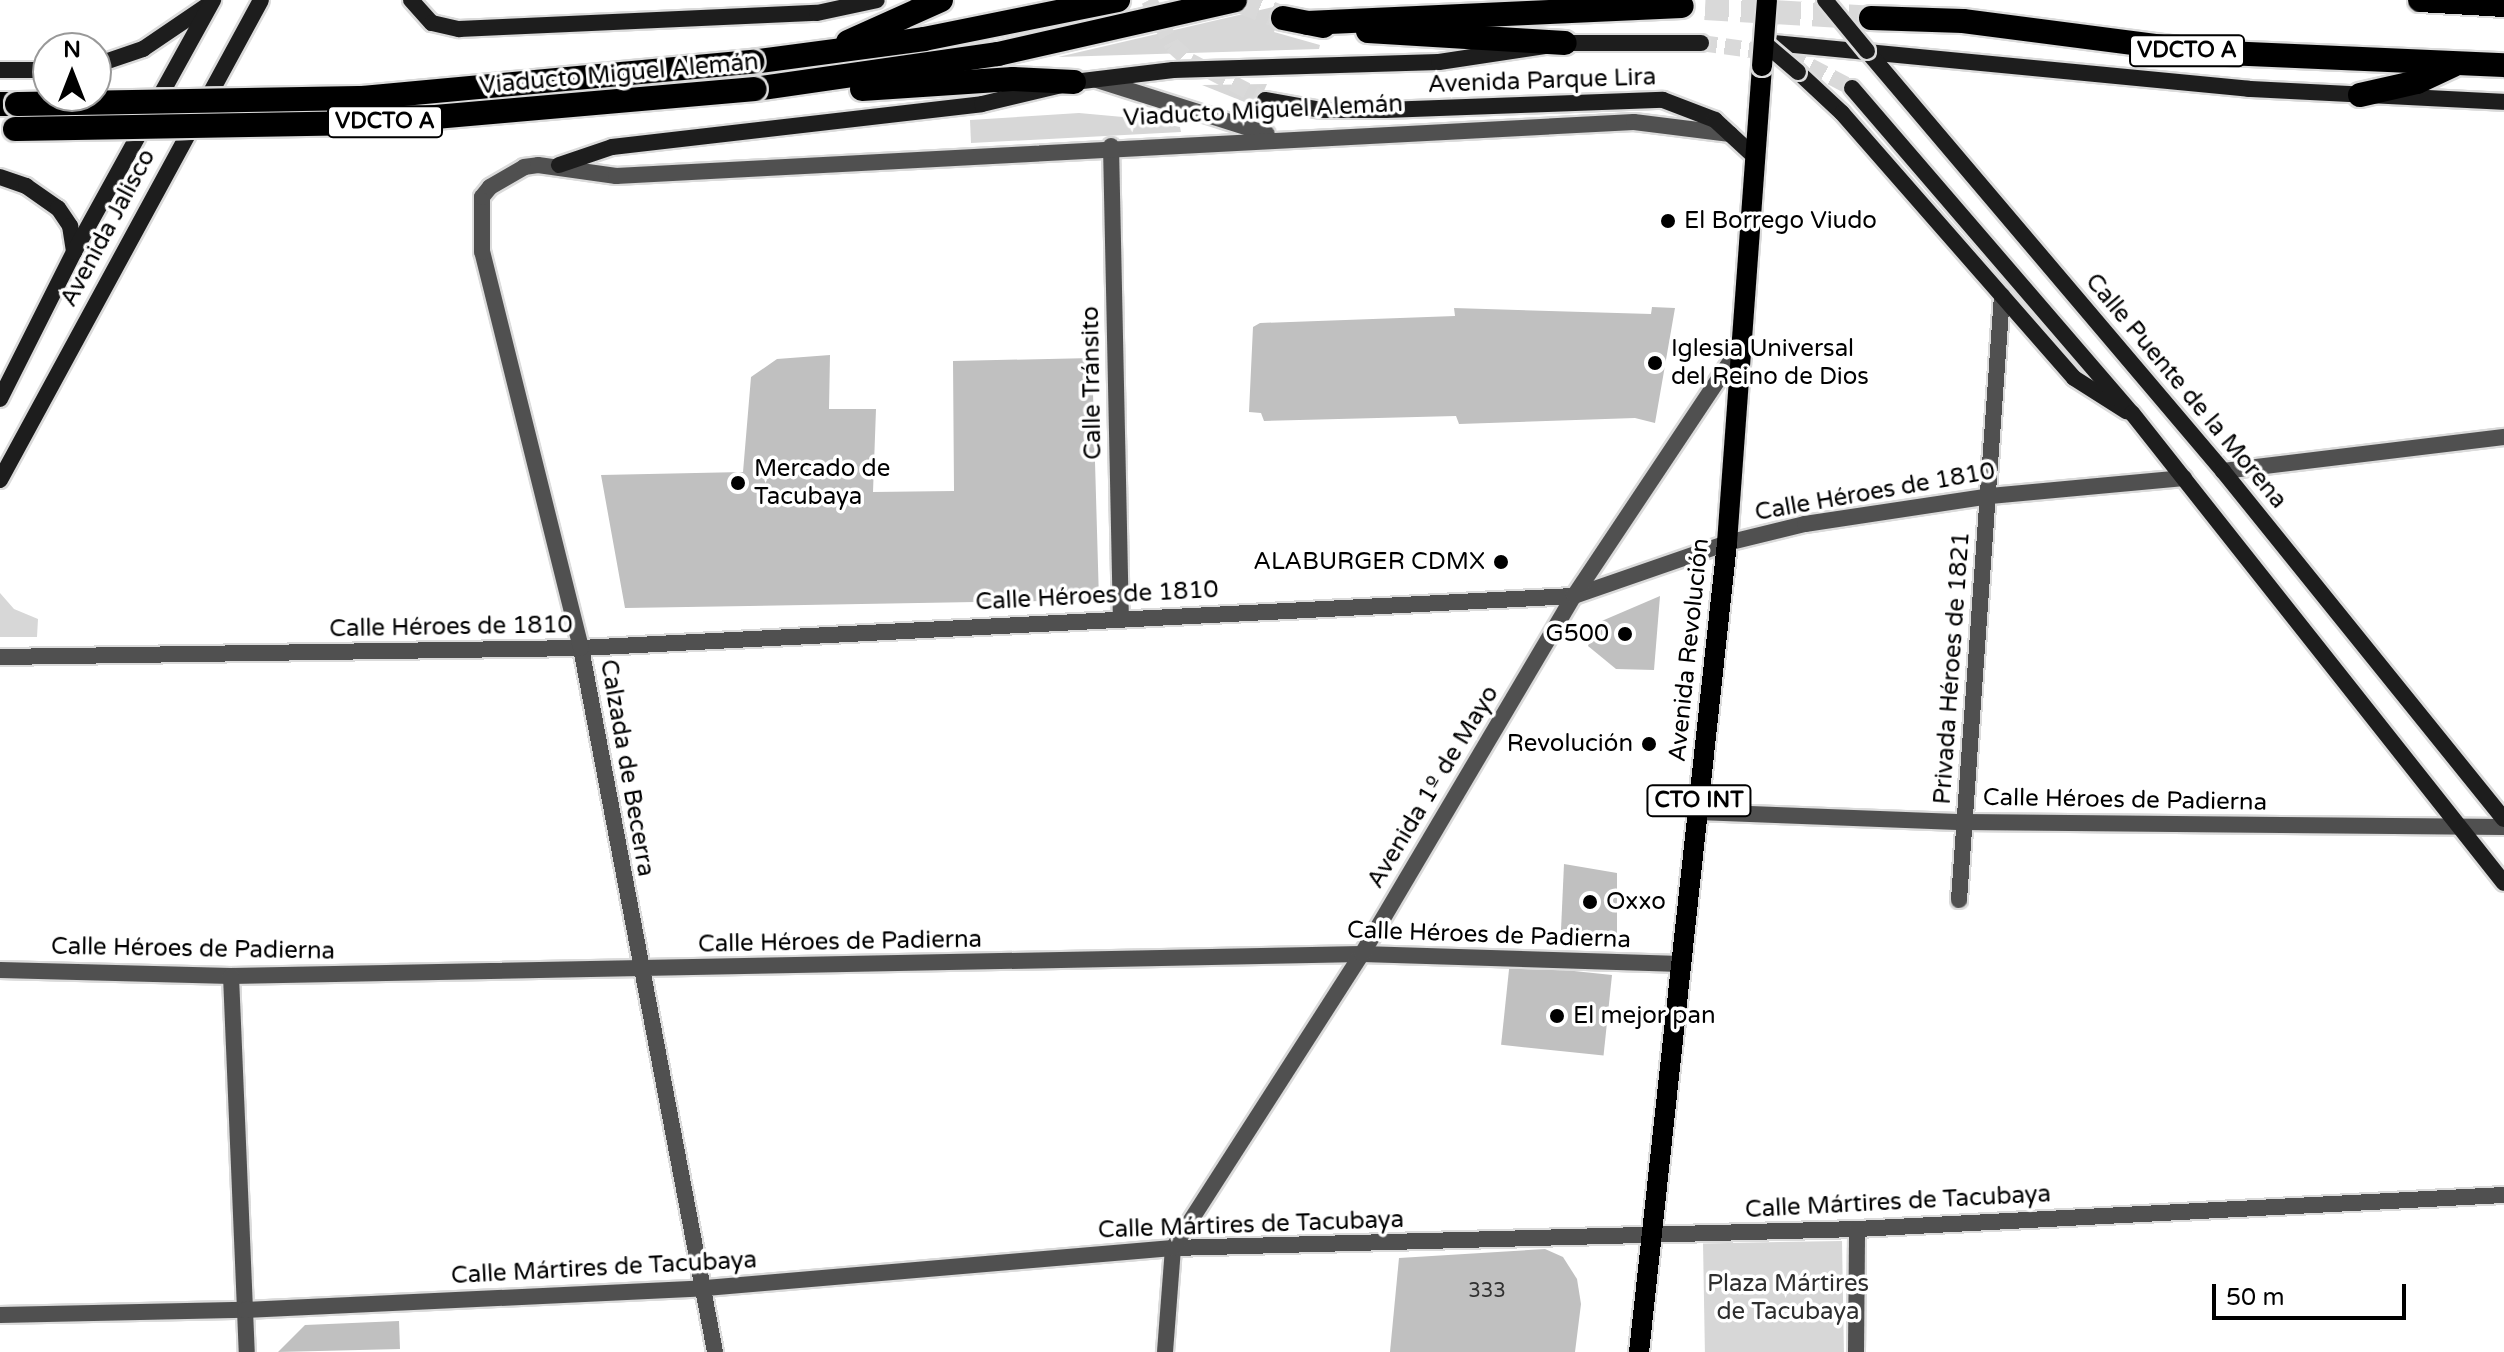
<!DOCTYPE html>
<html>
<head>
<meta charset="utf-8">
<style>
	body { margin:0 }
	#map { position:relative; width:2504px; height:1352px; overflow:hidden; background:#fff; font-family:"Varela Round",sans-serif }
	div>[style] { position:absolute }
	.green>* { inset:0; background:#d7d7d7; transform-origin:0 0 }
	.building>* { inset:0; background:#c0c0c0; transform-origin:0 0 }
	.secondary-tunnel>* { height:16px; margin-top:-8px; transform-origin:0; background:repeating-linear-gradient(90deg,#d9d9d9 0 16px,transparent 0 24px) }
	.motorway-tunnel>* { height:24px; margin-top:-12px; transform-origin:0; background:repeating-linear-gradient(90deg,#d9d9d9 0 24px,transparent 0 36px) }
	.roads { filter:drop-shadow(2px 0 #dbdbdb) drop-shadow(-2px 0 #dbdbdb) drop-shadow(0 2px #dbdbdb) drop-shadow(0 -2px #dbdbdb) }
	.minor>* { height:16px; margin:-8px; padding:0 8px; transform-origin:8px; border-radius:8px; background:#505050 }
	.tertiary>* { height:16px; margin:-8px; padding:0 8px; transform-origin:8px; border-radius:8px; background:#505050 }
	.secondary>* { height:16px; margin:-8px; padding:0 8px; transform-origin:8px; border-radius:8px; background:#1d1d1d }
	.primary>* { height:20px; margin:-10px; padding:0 10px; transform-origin:10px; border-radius:10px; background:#000 }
	.motorway>* { height:24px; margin:-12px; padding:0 12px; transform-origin:12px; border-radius:12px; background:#000 }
	.bridges { filter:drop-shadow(2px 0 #dbdbdb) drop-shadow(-2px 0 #dbdbdb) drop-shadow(0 2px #dbdbdb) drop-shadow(0 -2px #dbdbdb) }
	.secondary-bridge>* { height:16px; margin:-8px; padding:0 8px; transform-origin:8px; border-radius:8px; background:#1d1d1d }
	.primary-bridge>* { height:20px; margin:-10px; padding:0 10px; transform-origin:10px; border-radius:10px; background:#000 }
	.motorway-bridge>* { height:24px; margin:-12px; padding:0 12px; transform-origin:12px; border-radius:12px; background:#000 }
	.dots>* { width:22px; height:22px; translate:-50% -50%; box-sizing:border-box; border:4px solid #fff; border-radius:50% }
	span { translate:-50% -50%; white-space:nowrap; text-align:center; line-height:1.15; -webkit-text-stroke:7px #fff; paint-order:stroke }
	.number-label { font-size:20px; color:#303030 }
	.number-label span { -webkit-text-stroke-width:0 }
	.shield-label span { padding:2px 6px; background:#fff; border:2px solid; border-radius:6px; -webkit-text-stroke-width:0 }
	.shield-label { font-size:22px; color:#000; font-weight:700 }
	.street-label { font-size:24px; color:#000 }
	.poi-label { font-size:24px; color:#000 }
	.left { translate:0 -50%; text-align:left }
	.right { translate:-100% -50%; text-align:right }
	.park-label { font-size:24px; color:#2e2e2e }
	.north { position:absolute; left:32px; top:32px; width:80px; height:80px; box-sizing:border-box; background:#fff; border:2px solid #999; border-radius:50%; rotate:0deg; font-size:22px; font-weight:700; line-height:32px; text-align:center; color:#000 }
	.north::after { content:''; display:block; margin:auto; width:28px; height:36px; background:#000; clip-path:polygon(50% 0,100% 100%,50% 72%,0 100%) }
	.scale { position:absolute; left:2212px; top:1284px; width:194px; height:36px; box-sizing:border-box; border:4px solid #000; border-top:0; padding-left:10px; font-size:24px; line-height:28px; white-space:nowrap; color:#000; -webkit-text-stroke:6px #fff; paint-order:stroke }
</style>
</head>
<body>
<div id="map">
	<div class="green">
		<i style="clip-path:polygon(1286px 4px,1274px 32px,1320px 45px,1319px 49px,1058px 57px)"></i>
		<i style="clip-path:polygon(1267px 84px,1257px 107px,1202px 85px)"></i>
		<i style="clip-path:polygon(1079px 113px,1134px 118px,1180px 127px,1181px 132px,971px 143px,970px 120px)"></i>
		<i style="clip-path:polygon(0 593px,14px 609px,38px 619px,37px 637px,0 637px)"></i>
		<i style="left:1842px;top:1241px;width:111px;height:139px;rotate:89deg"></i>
	</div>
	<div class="building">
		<i style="clip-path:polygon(1652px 307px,1675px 308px,1655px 423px,1635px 418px,1459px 424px,1456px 416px,1264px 421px,1261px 413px,1249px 412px,1253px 327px,1260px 323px,1455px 316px,1454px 308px,1651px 314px)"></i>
		<i style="clip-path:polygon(830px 355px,829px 409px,876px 409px,873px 492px,954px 491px,953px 361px,1092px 358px,1099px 600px,625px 608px,601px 475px,743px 472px,751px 377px,777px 359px)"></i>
		<i style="clip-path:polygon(1660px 596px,1654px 670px,1616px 669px,1588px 646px,1597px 623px)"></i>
		<i style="clip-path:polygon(1564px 864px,1617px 873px,1617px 934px,1561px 930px)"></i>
		<i style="left:1612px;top:975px;width:81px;height:103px;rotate:96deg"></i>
		<i style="clip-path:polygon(1545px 1249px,1563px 1257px,1577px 1279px,1581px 1304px,1575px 1352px,1390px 1352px,1399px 1258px)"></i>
		<i style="clip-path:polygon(399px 1321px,400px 1349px,278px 1352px,305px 1325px)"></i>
	</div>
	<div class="secondary-tunnel">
		<i style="left:1149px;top:0;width:51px;rotate:62.9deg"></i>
		<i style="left:1172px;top:45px;width:24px;rotate:42deg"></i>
		<i style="left:1190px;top:61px;width:85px;rotate:27.5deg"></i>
		<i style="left:1701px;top:43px;width:89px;rotate:7.8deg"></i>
		<i style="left:1789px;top:55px;width:71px;rotate:27.6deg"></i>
	</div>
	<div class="motorway-tunnel">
		<i style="left:1237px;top:0;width:49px;rotate:21.4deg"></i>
		<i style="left:1705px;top:8px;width:166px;rotate:3.4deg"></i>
	</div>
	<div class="roads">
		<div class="minor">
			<i style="left:1111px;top:146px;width:472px;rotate:88.8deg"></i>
			<i style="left:2223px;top:471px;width:283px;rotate:-6.9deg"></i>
			<i style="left:0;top:657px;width:581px;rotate:-0.89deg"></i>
			<i style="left:581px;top:648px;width:994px;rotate:-3deg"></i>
			<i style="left:1574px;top:596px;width:162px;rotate:-19.1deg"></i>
			<i style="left:1727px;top:543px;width:80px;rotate:-13.7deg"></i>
			<i style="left:1805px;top:524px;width:187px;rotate:-8.6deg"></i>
			<i style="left:1990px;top:496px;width:195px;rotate:-5.3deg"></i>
			<i style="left:1698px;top:812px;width:266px;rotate:2.2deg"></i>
			<i style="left:1964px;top:822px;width:540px;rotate:0.53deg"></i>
			<i style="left:1959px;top:900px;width:606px;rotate:-85.93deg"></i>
			<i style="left:0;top:970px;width:231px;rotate:1.5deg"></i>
			<i style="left:231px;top:976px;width:1131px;rotate:-1.11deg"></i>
			<i style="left:1362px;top:954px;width:319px;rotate:1.8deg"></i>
			<i style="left:231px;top:976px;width:376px;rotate:87.6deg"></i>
			<i style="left:0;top:1315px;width:245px;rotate:-1.2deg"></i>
			<i style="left:245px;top:1310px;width:461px;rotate:-2.7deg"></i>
			<i style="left:705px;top:1288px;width:470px;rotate:-4.9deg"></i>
			<i style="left:1173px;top:1248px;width:684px;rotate:-1.59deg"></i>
			<i style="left:1857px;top:1229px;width:648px;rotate:-3.01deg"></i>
			<i style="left:1165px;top:1352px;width:104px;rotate:-85.6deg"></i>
			<i style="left:1173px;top:1248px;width:350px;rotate:-57.3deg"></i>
			<i style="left:1362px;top:954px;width:416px;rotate:-59.4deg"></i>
			<i style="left:1574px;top:596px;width:301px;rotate:-56.3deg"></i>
			<i style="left:1856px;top:1352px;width:123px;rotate:-89.5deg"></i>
		</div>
		<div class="tertiary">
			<i style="left:1097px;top:80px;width:178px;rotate:17.6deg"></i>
			<i style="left:715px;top:1352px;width:717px;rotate:-100.78deg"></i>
			<i style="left:581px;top:648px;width:408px;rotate:-104deg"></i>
			<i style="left:482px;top:252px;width:55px;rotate:-90deg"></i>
			<i style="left:482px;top:197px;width:13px;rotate:-51deg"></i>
			<i style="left:490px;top:187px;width:39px;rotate:-30deg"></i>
			<i style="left:524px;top:167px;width:14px;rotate:-8deg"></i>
			<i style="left:538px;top:165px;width:79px;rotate:8deg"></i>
			<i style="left:616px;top:176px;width:1019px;rotate:-3.04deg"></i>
			<i style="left:1634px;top:122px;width:97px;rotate:7.1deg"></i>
		</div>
		<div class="secondary">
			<i style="left:411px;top:0;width:31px;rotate:48deg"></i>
			<i style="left:432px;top:23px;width:28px;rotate:13deg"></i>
			<i style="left:459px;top:29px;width:358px;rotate:-2.6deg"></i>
			<i style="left:817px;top:13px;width:61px;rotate:-12.2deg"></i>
			<i style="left:1763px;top:42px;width:488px;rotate:5.5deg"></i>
			<i style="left:2249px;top:89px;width:255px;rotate:2.9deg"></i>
			<i style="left:1867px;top:51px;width:551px;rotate:49.71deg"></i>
			<i style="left:2223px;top:471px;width:447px;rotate:51.1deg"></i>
			<i style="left:96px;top:65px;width:50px;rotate:-18.8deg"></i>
			<i style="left:143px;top:49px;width:75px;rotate:-34.1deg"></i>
			<i style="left:0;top:70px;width:48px"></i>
			<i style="left:1798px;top:72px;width:60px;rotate:43deg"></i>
			<i style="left:1842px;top:113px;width:352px;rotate:48.8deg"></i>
			<i style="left:2074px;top:378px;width:62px;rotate:32.4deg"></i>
			<i style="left:1852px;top:88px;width:429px;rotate:49.3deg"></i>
			<i style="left:2132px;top:413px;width:599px;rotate:51.64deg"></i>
			<i style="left:1265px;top:100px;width:58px;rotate:10deg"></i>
			<i style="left:1322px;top:110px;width:63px"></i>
			<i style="left:1385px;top:110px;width:278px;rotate:-2.1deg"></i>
			<i style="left:1663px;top:100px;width:56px;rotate:21deg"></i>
			<i style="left:1715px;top:120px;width:54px;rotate:42.8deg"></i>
			<i style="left:559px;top:165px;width:56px;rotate:-18.8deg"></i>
			<i style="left:612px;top:147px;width:372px;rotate:-6.6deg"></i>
			<i style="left:982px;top:104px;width:95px;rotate:-13.4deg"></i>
			<i style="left:1074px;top:82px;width:100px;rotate:-6.9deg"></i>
			<i style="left:1173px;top:70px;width:266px;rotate:-1.7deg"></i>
			<i style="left:1439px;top:62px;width:127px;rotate:-8.6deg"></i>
			<i style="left:1565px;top:43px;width:136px"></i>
			<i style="left:0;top:177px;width:28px;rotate:19deg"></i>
			<i style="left:26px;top:186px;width:39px;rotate:35deg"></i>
			<i style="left:58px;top:208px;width:22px;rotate:56deg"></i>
			<i style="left:70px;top:226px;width:26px;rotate:81deg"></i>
			<i style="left:0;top:399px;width:165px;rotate:-63.3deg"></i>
			<i style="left:74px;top:252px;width:288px;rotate:-61.1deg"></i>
			<i style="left:0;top:480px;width:546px;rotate:-61.46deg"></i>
		</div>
		<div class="primary">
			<i style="left:1639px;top:1352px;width:814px;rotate:-83.79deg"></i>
			<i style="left:1727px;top:543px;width:478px;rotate:-85.8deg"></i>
		</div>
		<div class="motorway">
			<i style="left:2420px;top:0;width:84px;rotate:3.4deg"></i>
			<i style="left:1283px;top:18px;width:41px;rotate:11.3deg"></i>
			<i style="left:1871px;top:18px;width:92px;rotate:1.9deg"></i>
			<i style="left:1963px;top:21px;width:242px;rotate:7.4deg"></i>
			<i style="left:2203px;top:52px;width:301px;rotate:2.5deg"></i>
			<i style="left:1307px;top:23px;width:375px;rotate:-2.6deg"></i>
			<i style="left:1368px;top:31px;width:197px;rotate:3.5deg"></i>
			<i style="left:848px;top:42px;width:102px;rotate:-24.3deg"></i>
			<i style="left:752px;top:62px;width:174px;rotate:-7.6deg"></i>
			<i style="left:924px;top:39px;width:198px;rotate:-11.4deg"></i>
			<i style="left:755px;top:89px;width:246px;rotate:-8.2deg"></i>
			<i style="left:998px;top:54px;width:243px;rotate:-12.8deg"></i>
			<i style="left:862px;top:89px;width:151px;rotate:-3.8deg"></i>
			<i style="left:1013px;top:79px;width:61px;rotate:2.8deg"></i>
			<i style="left:2360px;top:95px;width:58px;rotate:-12.8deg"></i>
			<i style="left:2417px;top:82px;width:40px;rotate:-25deg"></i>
			<i style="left:0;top:104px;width:17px"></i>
		</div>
	</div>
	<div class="bridges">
		<div class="secondary-bridge">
			<i style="left:1825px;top:0;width:66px;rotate:50.5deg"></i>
			<i style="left:1763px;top:42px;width:46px;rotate:40.6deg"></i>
		</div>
		<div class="primary-bridge">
			<i style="left:1762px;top:66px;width:66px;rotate:-85.7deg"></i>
		</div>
		<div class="motorway-bridge">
			<i style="left:17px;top:104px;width:344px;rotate:-1deg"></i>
			<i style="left:361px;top:98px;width:393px;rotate:-5.3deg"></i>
			<i style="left:15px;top:129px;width:352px;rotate:-1deg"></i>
			<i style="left:367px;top:123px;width:389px;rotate:-5deg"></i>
		</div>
	</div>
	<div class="dots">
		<i style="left:1668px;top:221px;background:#000"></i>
		<i style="left:1655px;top:363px;background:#000"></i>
		<i style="left:738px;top:483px;background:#000"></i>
		<i style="left:1501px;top:562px;background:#000"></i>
		<i style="left:1625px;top:634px;background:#000"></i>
		<i style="left:1649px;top:744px;background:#000"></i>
		<i style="left:1590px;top:902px;background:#000"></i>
		<i style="left:1557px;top:1016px;background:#000"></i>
	</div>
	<div class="number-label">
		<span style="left:1487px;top:1291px">333</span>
	</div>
	<div class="shield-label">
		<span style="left:2187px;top:51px">VDCTO A</span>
		<span style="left:385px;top:122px">VDCTO A</span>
		<span style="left:1699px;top:801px">CTO INT</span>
	</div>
	<div class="street-label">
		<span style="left:619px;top:74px;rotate:-5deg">Viaducto Miguel Alemán</span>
		<span style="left:1542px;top:81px;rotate:-2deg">Avenida Parque Lira</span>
		<span style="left:1263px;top:111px;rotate:-3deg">Viaducto Miguel Alemán</span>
		<span style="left:108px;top:228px;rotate:-62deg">Avenida Jalisco</span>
		<span style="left:1092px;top:383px;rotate:-91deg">Calle Tránsito</span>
		<span style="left:2186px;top:391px;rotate:50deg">Calle Puente de la Morena</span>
		<span style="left:1875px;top:492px;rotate:-10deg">Calle Héroes de 1810</span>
		<span style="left:1097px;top:596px;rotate:-3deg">Calle Héroes de 1810</span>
		<span style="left:451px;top:627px;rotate:-1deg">Calle Héroes de 1810</span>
		<span style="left:1689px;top:650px;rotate:-84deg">Avenida Revolución</span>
		<span style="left:1952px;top:668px;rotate:-86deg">Privada Héroes de 1821</span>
		<span style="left:627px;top:768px;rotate:80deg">Calzada de Becerra</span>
		<span style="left:1433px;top:787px;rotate:-59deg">Avenida 1º de Mayo</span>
		<span style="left:2125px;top:800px;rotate:1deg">Calle Héroes de Padierna</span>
		<span style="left:1489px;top:935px;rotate:2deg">Calle Héroes de Padierna</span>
		<span style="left:840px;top:942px;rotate:-1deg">Calle Héroes de Padierna</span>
		<span style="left:193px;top:949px;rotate:1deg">Calle Héroes de Padierna</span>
		<span style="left:1898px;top:1202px;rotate:-3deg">Calle Mártires de Tacubaya</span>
		<span style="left:1251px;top:1225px;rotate:-2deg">Calle Mártires de Tacubaya</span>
		<span style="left:604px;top:1268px;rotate:-3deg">Calle Mártires de Tacubaya</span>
	</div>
	<div class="poi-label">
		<span class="left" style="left:1684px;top:221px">El Borrego Viudo</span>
		<span class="left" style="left:1671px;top:363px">Iglesia Universal<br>del Reino de Dios</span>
		<span class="left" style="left:754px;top:483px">Mercado de<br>Tacubaya</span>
		<span class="right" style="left:1485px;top:562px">ALABURGER CDMX</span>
		<span class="right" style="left:1609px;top:634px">G500</span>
		<span class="right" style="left:1633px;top:744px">Revolución</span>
		<span class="left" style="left:1606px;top:902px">Oxxo</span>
		<span class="left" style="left:1573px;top:1016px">El mejor pan</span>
	</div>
	<div class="park-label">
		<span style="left:1788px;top:1298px">Plaza Mártires<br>de Tacubaya</span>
	</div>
	<div class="north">N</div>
	<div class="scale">50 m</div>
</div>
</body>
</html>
